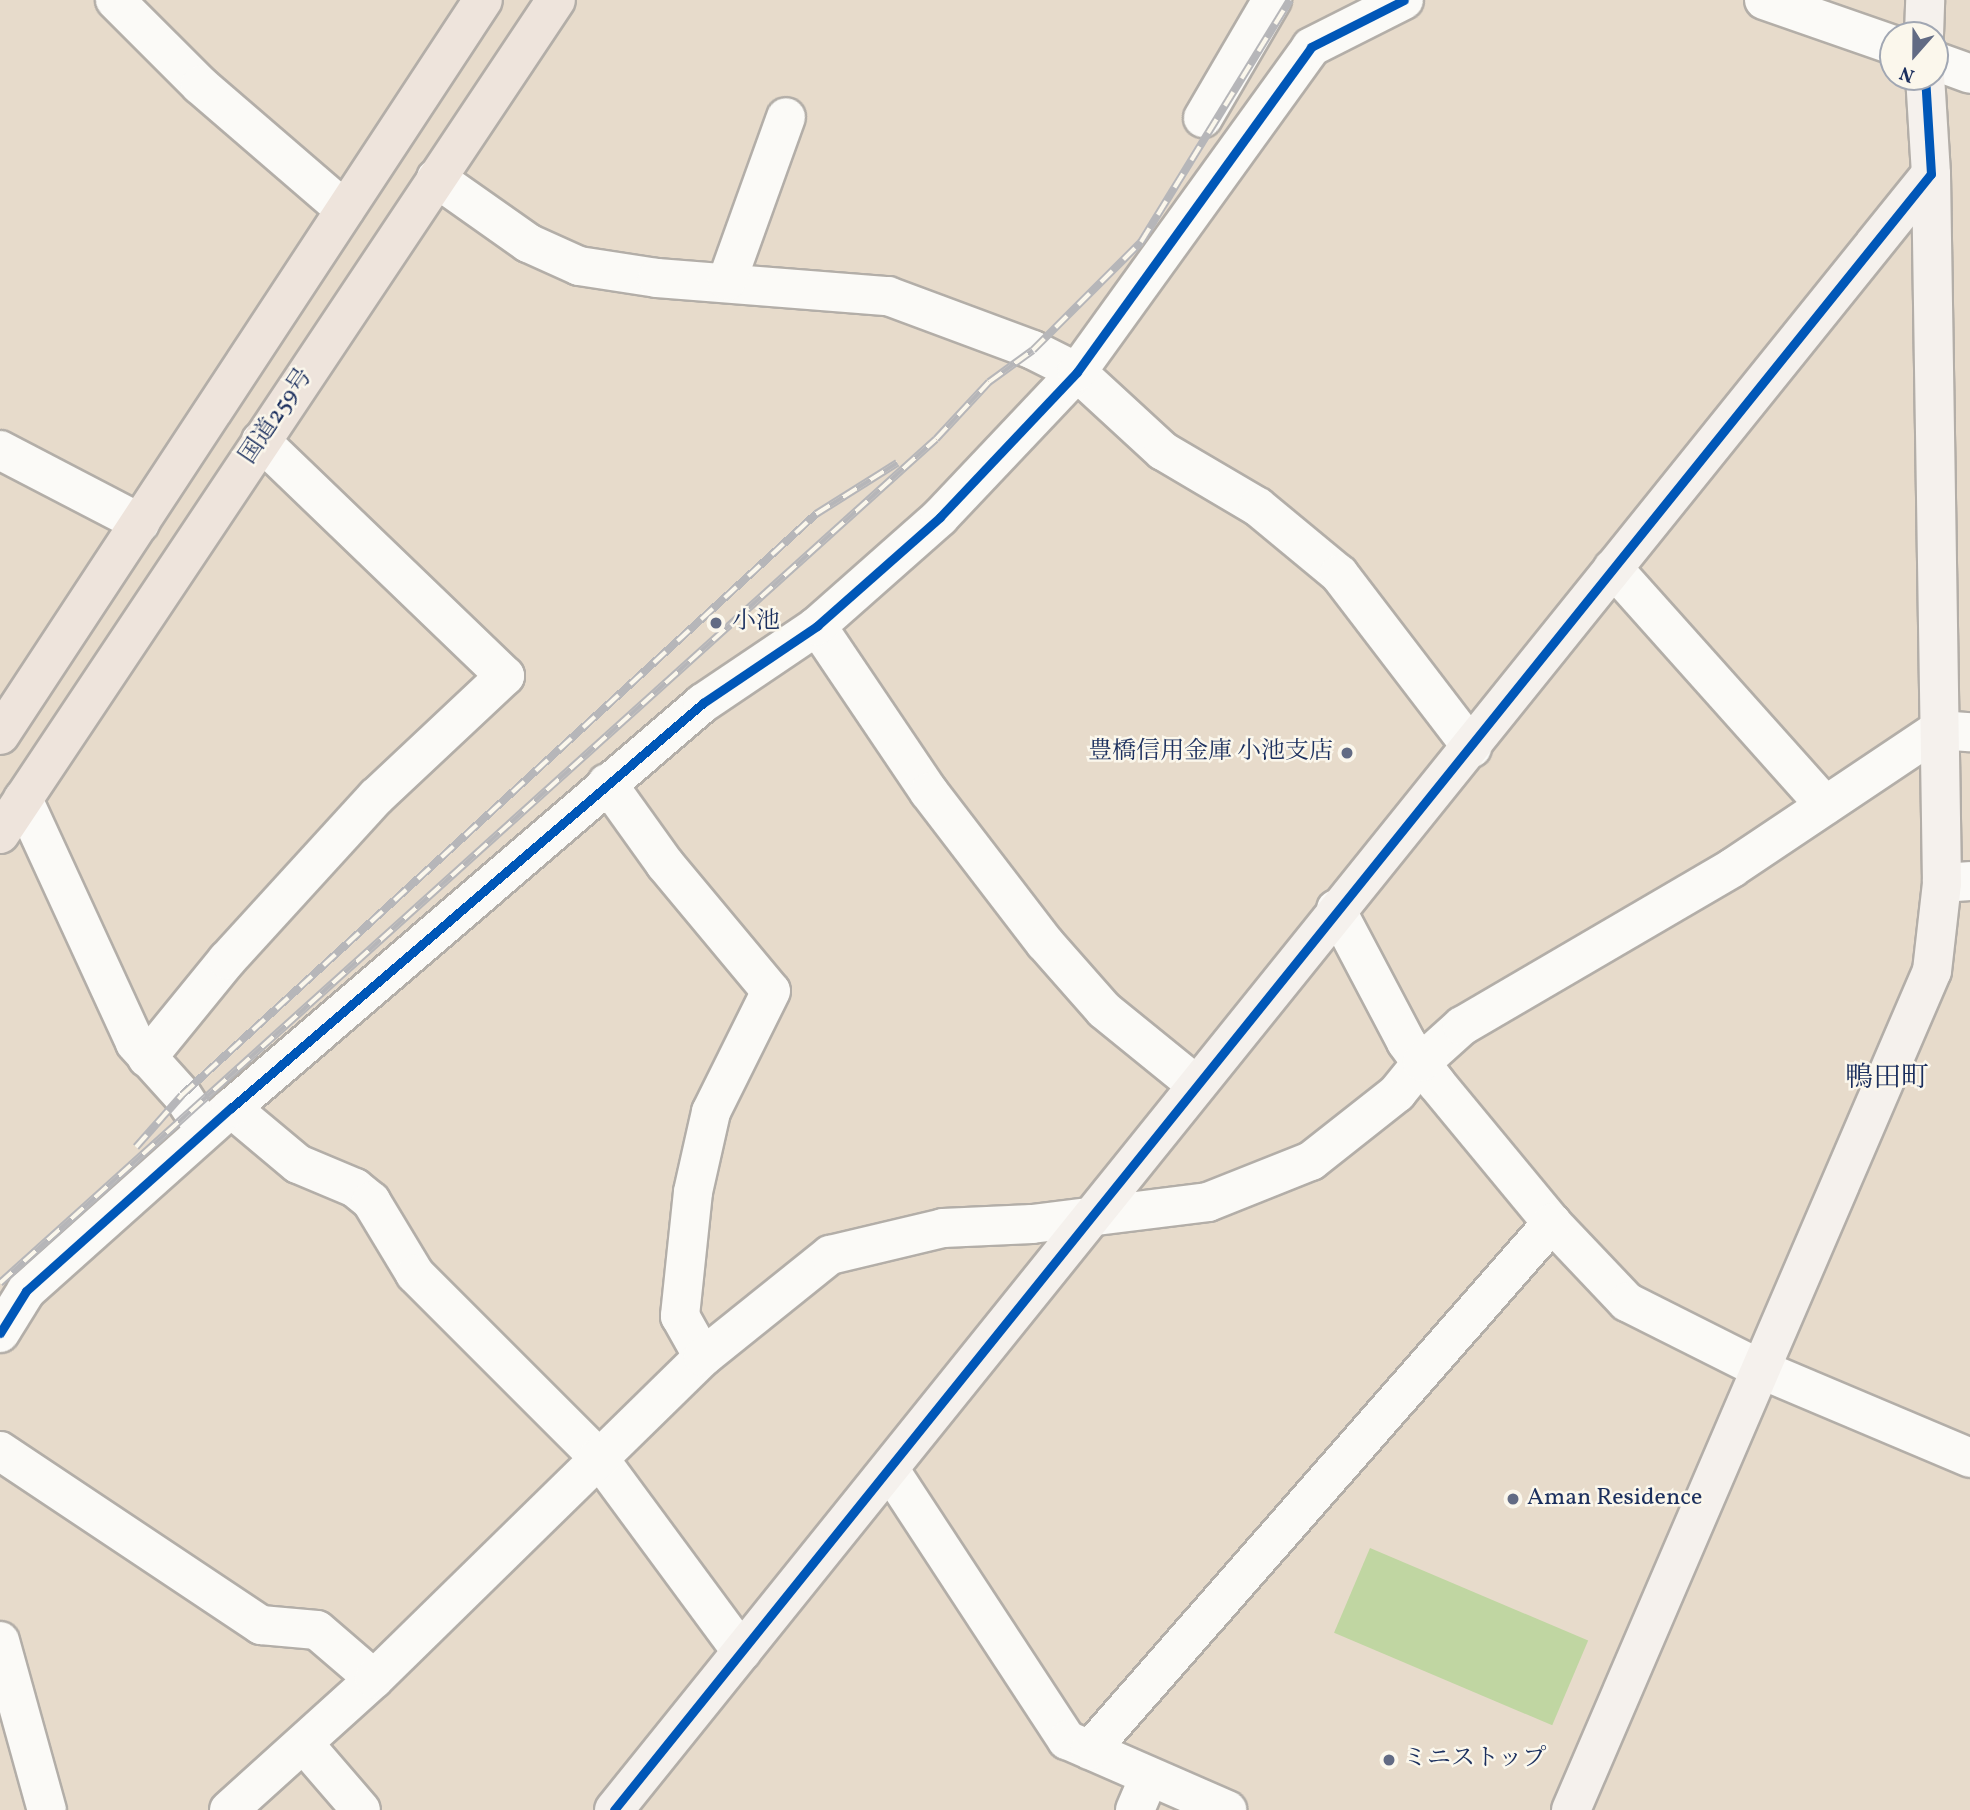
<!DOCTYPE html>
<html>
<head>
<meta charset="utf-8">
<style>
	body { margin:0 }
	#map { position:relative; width:1970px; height:1810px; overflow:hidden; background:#e7dbcb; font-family:Vollkorn,"Noto Serif JP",serif }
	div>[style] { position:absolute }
	.green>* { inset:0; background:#c0d6a2; transform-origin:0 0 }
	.roads { filter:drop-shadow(2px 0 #b3aea8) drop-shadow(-2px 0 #b3aea8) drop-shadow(0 2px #b3aea8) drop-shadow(0 -2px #b3aea8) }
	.street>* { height:38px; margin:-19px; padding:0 19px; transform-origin:19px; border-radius:19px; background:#fbfaf7 }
	.secondary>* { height:38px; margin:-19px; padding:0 19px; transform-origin:19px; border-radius:19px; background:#f5f1ed }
	.highway>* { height:38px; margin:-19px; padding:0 19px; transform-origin:19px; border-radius:19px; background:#eee4dc }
	.rail>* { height:8px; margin-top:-4px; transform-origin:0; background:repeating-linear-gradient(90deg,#fbf7ec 0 16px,#b6b6b9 0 32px); box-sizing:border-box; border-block:2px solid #b6b6b9 }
	.cycleway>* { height:9px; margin:-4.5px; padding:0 4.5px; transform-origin:4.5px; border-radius:4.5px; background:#0057b8 }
	.dots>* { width:19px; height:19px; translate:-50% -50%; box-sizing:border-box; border:4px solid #fbf7ec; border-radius:50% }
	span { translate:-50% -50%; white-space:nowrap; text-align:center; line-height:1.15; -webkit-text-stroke:5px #fbf7ec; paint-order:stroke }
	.street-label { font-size:24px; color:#1b2f5e }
	.poi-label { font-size:24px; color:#1b2f5e }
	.left { translate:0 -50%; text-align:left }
	.right { translate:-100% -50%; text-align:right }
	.quarter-label { font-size:28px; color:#1b2f5e }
	.north { position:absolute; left:1879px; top:21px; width:70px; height:70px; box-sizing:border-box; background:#fbf7ec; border:2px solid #a1a7b3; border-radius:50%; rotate:201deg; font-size:19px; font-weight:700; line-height:28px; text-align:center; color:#1b2f5e }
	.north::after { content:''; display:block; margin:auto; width:24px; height:32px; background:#626b84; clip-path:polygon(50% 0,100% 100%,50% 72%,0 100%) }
</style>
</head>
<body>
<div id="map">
	<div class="green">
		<i style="left:1370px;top:1548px;width:237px;height:92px;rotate:23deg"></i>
	</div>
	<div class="roads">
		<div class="street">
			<i style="left:115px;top:0;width:120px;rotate:45deg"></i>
			<i style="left:200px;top:85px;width:191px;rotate:40.8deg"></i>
			<i style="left:1764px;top:0;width:137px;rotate:19.2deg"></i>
			<i style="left:1935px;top:61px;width:37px;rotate:20deg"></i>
			<i style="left:1203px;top:118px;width:137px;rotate:-59.7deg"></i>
			<i style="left:436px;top:178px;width:113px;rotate:35.2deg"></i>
			<i style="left:528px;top:243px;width:56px;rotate:24.3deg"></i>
			<i style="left:579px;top:266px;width:79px;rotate:8.7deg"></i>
			<i style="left:657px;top:278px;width:232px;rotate:4.5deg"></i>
			<i style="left:888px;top:296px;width:155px;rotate:20.4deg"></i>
			<i style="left:1033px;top:350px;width:49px;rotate:26.6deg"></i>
			<i style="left:1077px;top:372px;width:117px;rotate:42.6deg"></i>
			<i style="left:1163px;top:451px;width:110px;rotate:30.5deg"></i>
			<i style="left:1258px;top:507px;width:105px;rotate:39.6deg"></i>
			<i style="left:1339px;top:574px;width:219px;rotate:52.6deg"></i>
			<i style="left:727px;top:281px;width:174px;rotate:-70.2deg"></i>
			<i style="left:0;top:450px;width:158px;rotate:27.5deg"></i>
			<i style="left:1613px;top:568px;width:318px;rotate:48.2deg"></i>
			<i style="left:817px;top:626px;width:200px;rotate:56deg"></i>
			<i style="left:929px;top:792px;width:190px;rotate:52.5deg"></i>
			<i style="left:1045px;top:943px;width:89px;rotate:48.6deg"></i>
			<i style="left:1104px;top:1010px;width:117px;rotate:39.1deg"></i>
			<i style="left:607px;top:783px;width:100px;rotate:54.4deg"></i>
			<i style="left:665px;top:864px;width:165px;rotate:50.2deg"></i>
			<i style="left:771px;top:991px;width:135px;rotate:116.4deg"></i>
			<i style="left:711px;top:1112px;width:82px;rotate:102.7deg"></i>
			<i style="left:693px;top:1192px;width:125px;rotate:96deg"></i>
			<i style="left:680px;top:1316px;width:47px;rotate:60.7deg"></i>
			<i style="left:23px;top:799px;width:268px;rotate:65.3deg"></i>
			<i style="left:135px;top:1043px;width:70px;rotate:47.9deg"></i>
			<i style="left:182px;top:1095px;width:42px;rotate:56.7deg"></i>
			<i style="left:1942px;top:883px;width:28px;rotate:-4deg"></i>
			<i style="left:1336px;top:909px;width:150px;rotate:62.2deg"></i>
			<i style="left:1406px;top:1042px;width:52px;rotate:53.6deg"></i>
			<i style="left:1437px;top:1084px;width:180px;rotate:50.4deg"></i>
			<i style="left:1552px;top:1223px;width:109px;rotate:46.5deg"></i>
			<i style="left:1627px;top:1302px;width:151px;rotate:26.7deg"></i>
			<i style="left:1762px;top:1370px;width:226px;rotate:22.9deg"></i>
			<i style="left:147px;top:1058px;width:127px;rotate:-50.8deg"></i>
			<i style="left:227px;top:960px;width:221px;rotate:-47.6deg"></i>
			<i style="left:376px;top:797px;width:177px;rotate:-43.2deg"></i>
			<i style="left:505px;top:676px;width:339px;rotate:-136.1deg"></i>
			<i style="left:231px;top:1108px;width:87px;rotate:39.9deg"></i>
			<i style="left:298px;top:1164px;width:62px;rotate:22.8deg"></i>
			<i style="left:355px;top:1188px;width:21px;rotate:39deg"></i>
			<i style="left:371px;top:1201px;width:85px;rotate:58.9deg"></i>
			<i style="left:415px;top:1274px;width:259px;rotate:45deg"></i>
			<i style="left:598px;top:1457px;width:242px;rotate:53.6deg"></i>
			<i style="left:0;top:1333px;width:49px;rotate:-58.2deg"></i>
			<i style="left:26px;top:1291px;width:275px;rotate:-41.8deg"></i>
			<i style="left:231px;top:1108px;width:622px;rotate:-40.63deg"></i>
			<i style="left:703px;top:703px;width:138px;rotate:-34deg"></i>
			<i style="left:817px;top:626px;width:164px;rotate:-41.5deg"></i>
			<i style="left:940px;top:517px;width:199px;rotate:-46.6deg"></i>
			<i style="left:1077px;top:372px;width:400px;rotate:-54.2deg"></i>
			<i style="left:1311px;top:47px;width:104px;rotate:-26.8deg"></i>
			<i style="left:0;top:1451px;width:314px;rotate:33.7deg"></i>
			<i style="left:261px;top:1625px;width:56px;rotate:5.1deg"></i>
			<i style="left:317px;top:1630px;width:75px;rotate:40.7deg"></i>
			<i style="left:890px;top:1470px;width:323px;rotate:56.8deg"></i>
			<i style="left:1067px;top:1740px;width:175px;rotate:23.6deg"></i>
			<i style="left:0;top:1641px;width:175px;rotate:74.5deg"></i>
			<i style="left:304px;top:1744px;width:87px;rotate:49.2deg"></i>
			<i style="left:1090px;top:1750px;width:701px;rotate:-48.76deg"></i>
			<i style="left:229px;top:1810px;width:195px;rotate:-42.1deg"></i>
			<i style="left:374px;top:1679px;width:460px;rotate:-44.4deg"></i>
			<i style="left:703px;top:1357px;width:163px;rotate:-38.8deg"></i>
			<i style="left:830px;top:1255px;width:116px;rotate:-13.4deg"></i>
			<i style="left:943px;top:1228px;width:89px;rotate:-2.6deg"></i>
			<i style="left:1032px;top:1224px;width:177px;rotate:-7.1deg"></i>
			<i style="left:1208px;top:1202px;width:111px;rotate:-21.7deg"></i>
			<i style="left:1311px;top:1161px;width:110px;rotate:-38.3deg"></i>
			<i style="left:1397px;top:1093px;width:40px;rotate:-51deg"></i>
			<i style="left:1422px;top:1062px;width:54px;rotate:-42deg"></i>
			<i style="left:1462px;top:1026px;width:313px;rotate:-30.3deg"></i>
			<i style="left:1732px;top:868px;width:248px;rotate:-33.8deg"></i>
			<i style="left:1938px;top:730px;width:32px;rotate:4deg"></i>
			<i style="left:1135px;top:1810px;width:36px;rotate:-67deg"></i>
		</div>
		<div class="secondary">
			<i style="left:1924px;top:35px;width:35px;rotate:-88deg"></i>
			<i style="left:614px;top:1810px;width:2100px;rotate:-51.17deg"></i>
			<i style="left:1931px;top:174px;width:97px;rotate:-93.5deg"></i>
			<i style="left:1571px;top:1810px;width:913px;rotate:-66.72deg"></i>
			<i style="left:1932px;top:971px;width:89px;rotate:-83.5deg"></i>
			<i style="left:1942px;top:883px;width:709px;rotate:-90.89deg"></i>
		</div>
		<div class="highway">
			<i style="left:0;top:735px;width:879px;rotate:-56.69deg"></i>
			<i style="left:0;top:834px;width:1002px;rotate:-56.31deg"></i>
		</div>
	</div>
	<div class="rail">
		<i style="left:136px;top:1147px;width:69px;rotate:-48.5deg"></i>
		<i style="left:182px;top:1095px;width:860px;rotate:-42.5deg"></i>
		<i style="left:816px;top:514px;width:96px;rotate:-32.2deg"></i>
		<i style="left:0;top:1283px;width:1260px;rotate:-42.04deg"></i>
		<i style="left:936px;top:439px;width:78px;rotate:-47.1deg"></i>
		<i style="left:989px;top:382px;width:54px;rotate:-36deg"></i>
		<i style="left:1033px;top:350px;width:153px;rotate:-45deg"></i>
		<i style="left:1141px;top:242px;width:284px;rotate:-58.4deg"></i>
	</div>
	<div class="cycleway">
		<i style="left:0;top:1333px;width:49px;rotate:-58.2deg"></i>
		<i style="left:26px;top:1291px;width:275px;rotate:-41.8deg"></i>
		<i style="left:231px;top:1108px;width:622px;rotate:-40.63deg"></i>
		<i style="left:703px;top:703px;width:138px;rotate:-34deg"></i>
		<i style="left:817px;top:626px;width:164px;rotate:-41.5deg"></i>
		<i style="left:940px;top:517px;width:199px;rotate:-46.6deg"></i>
		<i style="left:1077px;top:372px;width:400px;rotate:-54.2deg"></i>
		<i style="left:1311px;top:47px;width:104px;rotate:-26.8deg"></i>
		<i style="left:614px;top:1810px;width:2100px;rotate:-51.17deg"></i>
		<i style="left:1931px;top:174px;width:97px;rotate:-93.5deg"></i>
	</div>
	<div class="dots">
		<i style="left:716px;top:623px;background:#626b84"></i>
		<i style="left:1347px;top:753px;background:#626b84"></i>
		<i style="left:1513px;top:1499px;background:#626b84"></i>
		<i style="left:1389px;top:1760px;background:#626b84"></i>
	</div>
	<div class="street-label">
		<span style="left:277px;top:417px;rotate:-56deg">国道259号</span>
	</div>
	<div class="poi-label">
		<span class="left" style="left:732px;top:623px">小池</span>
		<span class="right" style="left:1333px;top:753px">豊橋信用金庫 小池支店</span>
		<span class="left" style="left:1527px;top:1499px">Aman Residence</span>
		<span class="left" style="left:1403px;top:1760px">ミニストップ</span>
	</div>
	<div class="quarter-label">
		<span style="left:1887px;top:1079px">鴨田町</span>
	</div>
	<div class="north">N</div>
</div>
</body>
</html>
